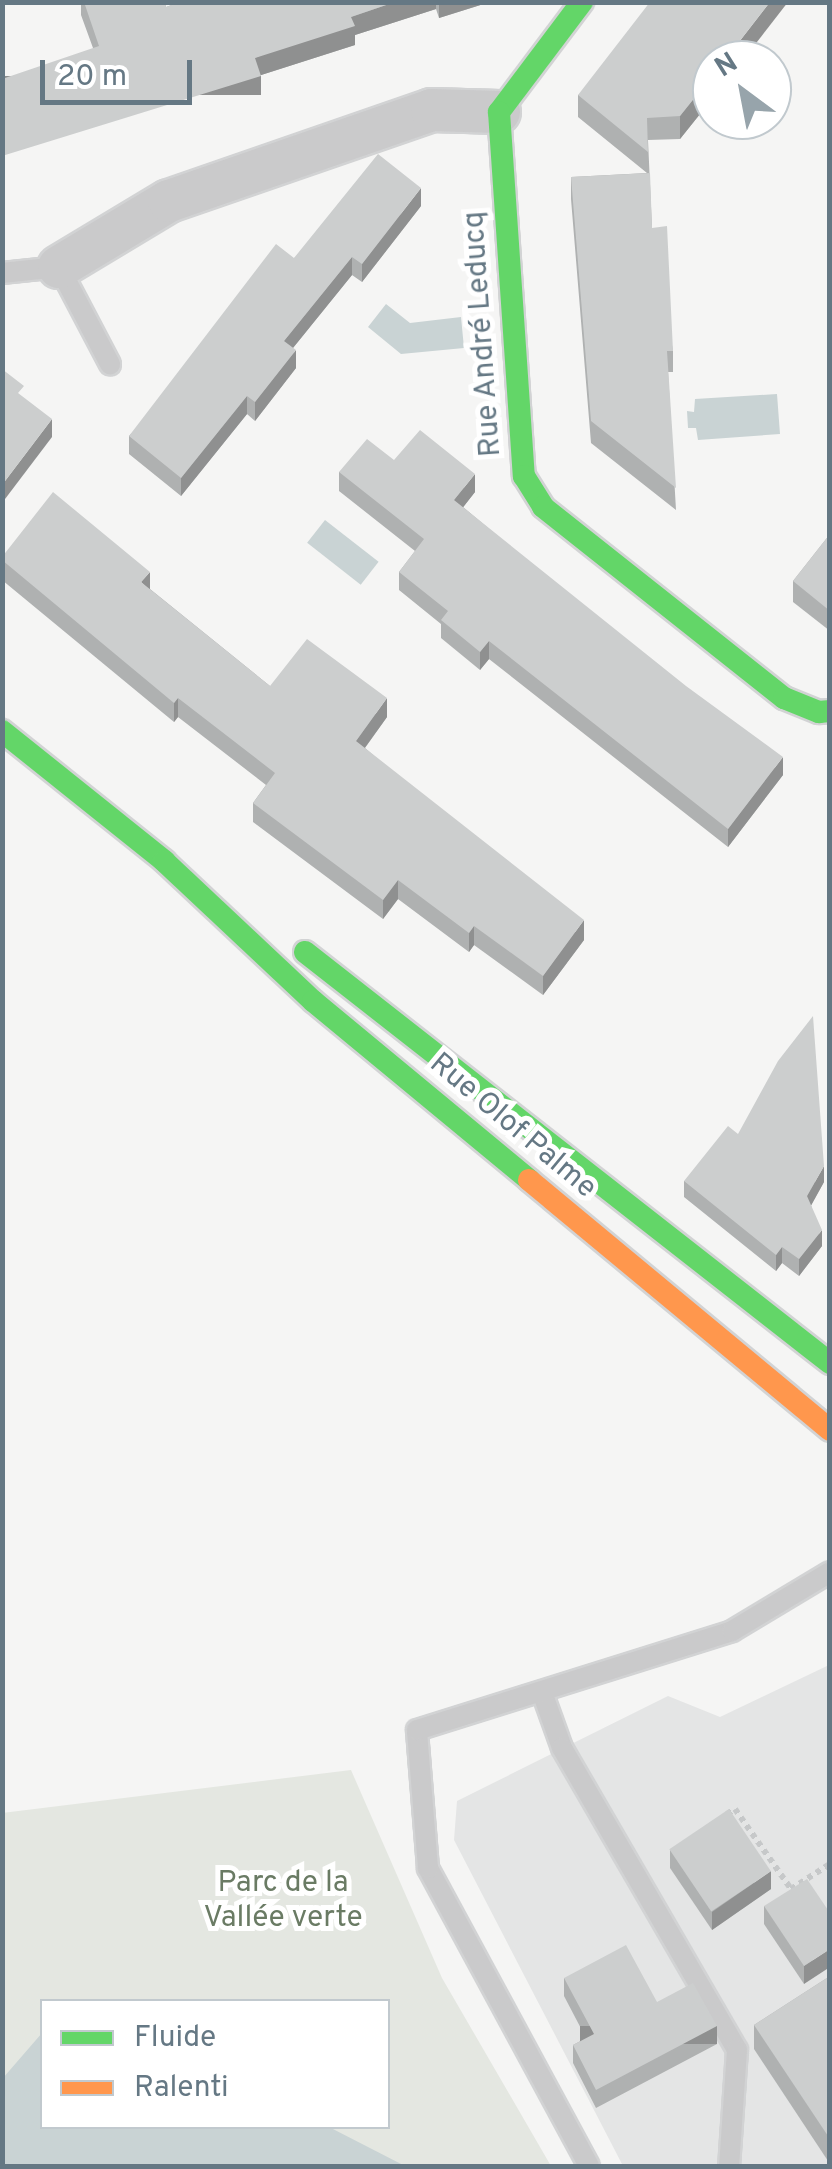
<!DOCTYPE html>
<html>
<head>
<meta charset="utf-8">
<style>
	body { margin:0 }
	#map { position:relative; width:832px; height:2169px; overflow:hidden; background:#f5f5f4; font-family:Overpass,sans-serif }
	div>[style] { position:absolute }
	.built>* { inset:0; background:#e4e5e5 }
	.green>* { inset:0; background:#e4e7e1 }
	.water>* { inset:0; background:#c9d3d4; transform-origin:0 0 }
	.path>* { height:6px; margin-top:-3px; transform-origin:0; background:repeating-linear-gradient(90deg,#c6c8c9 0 5px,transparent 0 10px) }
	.roads { filter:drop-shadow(2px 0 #d2d3d4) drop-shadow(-2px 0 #d2d3d4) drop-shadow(0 2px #d2d3d4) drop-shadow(0 -2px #d2d3d4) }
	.lane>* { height:20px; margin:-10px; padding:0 10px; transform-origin:10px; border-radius:10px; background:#cacacb }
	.street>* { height:42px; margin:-21px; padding:0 21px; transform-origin:21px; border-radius:21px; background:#cacacb }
	.fast>* { height:22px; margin:-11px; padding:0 11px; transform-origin:11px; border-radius:11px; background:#63d668 }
	.slow>* { height:22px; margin:-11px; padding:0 11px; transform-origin:11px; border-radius:11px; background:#ff974d }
	.wall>* { inset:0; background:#afb1b1 }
	.shaded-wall>* { inset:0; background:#8f9090; transform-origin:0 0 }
	.building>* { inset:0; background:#cccece; transform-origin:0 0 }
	span { translate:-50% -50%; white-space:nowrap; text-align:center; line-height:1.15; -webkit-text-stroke:10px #fff; paint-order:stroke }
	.street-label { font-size:30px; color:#657884 }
	.park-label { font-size:30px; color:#6a7b64 }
	.frame { position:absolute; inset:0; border:5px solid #657884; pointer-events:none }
	.legend { position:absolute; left:40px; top:1999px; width:350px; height:130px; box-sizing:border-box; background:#fff; border:2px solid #c1c9ce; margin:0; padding:12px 18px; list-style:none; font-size:30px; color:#657884 }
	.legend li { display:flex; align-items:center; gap:20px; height:50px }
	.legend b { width:50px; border:2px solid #c1c9ce }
	.north { position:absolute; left:692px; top:40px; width:100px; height:100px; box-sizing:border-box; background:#fff; border:2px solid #c1c9ce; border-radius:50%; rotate:328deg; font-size:28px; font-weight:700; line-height:40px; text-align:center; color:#657884 }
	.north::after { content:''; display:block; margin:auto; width:35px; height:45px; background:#97a4ab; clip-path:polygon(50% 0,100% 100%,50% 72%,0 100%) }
	.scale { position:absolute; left:40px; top:60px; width:152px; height:45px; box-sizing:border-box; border:5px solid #657884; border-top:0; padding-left:12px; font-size:30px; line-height:35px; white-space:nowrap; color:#657884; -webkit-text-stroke:8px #fff; paint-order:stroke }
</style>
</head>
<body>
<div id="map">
	<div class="built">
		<i style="clip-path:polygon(829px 1665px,829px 2166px,623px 2166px,454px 1840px,457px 1801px,668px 1696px,720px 1717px)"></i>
	</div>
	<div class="green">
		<i style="clip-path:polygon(evenodd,351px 1770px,442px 1978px,551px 2166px,3px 2166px,2px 1813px,351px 1770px,42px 2002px,388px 2002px,388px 2126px,42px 2126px,42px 2002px)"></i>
	</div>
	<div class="water">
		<i style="clip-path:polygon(386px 304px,410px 323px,461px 317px,464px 348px,401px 354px,368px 327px)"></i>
		<i style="clip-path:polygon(777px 394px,780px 434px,698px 440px,696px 428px,688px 428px,687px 411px,694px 412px,695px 399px)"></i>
		<i style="left:325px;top:520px;width:68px;height:29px;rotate:38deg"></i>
		<i style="clip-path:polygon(42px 2033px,42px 2126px,329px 2127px,405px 2166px,3px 2166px,3px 2078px)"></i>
	</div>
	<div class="path">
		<i style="left:727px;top:1814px;width:9px;rotate:-32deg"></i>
		<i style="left:735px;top:1809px;width:98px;rotate:55deg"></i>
		<i style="left:791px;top:1889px;width:46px;rotate:-32.7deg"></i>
	</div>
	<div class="roads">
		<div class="lane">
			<i style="left:2px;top:273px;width:57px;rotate:-6deg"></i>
			<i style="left:59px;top:267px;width:110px;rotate:62.3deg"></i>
			<i style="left:542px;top:1692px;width:59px;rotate:70.3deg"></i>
			<i style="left:562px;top:1748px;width:349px;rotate:59.9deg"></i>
			<i style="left:737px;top:2050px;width:116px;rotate:93.9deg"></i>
			<i style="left:589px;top:2166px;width:339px;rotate:-118.4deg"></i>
			<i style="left:428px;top:1868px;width:138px;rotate:-94.6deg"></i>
			<i style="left:417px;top:1730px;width:330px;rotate:-17.4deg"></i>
			<i style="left:732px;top:1631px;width:114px;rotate:-31deg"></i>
		</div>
		<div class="street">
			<i style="left:59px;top:267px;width:128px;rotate:-31deg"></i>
			<i style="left:169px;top:201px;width:278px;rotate:-19.1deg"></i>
			<i style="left:432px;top:110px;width:67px;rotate:1.7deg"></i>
		</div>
		<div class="fast">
			<i style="left:582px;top:2px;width:138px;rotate:127deg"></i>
			<i style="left:499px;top:112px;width:365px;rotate:86.1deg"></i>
			<i style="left:524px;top:476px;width:36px;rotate:58deg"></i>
			<i style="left:543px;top:507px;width:308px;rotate:38.4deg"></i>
			<i style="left:784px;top:698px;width:38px;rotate:22deg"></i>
			<i style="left:819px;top:712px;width:11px;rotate:-5deg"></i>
			<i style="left:2px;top:731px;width:208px;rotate:38.7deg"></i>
			<i style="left:164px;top:861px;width:204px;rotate:43.2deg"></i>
			<i style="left:313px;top:1001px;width:281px;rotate:39.6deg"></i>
			<i style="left:305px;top:952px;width:667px;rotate:38.06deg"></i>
		</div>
		<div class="slow">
			<i style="left:529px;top:1180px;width:391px;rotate:39.7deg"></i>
		</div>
	</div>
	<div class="wall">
		<i style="clip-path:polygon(81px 2px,165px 2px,166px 7px,180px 2px,490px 2px,439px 18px,436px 9px,355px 35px,355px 45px,261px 75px,261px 95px,93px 48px,81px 15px)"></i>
		<i style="clip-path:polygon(712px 60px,712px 99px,680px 139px,648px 140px,652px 228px,673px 351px,673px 372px,668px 372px,676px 510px,591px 443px,571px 199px,571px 177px,647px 173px,578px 117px,578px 95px)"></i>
		<i style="clip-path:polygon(421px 206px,362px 282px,352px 275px,293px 348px,296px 368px,255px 421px,247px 414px,181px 496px,129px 454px,129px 436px,294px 258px)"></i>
		<i style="clip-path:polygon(394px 460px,475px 492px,463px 507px,783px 775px,728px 847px,489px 659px,480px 670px,441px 638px,441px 624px,399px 590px,399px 572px,415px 551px,339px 491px,339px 472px)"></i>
		<i style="clip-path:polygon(830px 534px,830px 631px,793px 602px,793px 581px)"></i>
		<i style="clip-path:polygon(2px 557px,150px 589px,270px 686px,387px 717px,365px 748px,584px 940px,543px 995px,474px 945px,469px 952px,398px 899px,383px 919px,253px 822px,253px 803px,266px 785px,178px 717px,174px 722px,2px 580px)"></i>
		<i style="clip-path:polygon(684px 1181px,824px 1182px,811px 1205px,822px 1246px,799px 1276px,782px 1263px,776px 1271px,684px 1197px)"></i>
		<i style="clip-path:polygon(670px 1850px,771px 1889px,712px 1930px,670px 1868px)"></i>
		<i style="clip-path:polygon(764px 1906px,830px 1913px,804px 1984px,764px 1924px)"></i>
		<i style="clip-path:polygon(830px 1976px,830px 2164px,754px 2049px,754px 2025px)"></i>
		<i style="clip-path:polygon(564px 1978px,657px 2002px,717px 2044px,596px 2108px,573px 2063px,573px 2045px,586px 2038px,564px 1996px)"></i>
	</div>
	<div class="shaded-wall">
		<i style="clip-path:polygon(395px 2px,436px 2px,436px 9px,355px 35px,355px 45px,255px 77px,255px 58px,351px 17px)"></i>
		<i style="clip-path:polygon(439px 2px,490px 2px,439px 18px)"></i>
		<i style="clip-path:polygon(770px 2px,788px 2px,743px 60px,725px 60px)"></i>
		<i style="left:261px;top:76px;width:19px;height:271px;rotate:90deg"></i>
		<i style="clip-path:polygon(712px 76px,712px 99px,680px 139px,680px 116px)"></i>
		<i style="clip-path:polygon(421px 188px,421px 206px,362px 282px,362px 264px)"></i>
		<i style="clip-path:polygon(352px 257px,352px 275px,284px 359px,284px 341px)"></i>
		<i style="clip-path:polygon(296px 350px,296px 368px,255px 421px,255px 402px)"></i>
		<i style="clip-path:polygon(247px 396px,247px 414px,181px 496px,181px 478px)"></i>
		<i style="clip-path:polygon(52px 419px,52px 437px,2px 503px,2px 485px)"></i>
		<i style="clip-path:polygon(475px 474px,475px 492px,454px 519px,454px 500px)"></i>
		<i style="clip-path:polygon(150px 572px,150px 591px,141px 582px)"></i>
		<i style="clip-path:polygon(489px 641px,489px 659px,480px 670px,480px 652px)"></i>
		<i style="clip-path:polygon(178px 698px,178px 717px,174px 722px,174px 703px)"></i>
		<i style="clip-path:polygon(387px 698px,387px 717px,356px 760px,356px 741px)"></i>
		<i style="clip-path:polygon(783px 757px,783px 775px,728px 847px,728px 829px)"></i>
		<i style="clip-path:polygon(398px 880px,398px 899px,383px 919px,383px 900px)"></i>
		<i style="clip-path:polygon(584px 920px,584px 940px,543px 995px,543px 976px)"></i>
		<i style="clip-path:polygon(474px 926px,474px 945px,469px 952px,469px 933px)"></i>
		<i style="clip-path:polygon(824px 1166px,824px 1182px,807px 1213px,807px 1196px)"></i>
		<i style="clip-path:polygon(822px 1230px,822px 1246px,799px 1276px,799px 1259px)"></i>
		<i style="clip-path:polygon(782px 1247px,782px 1263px,776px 1271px,776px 1255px)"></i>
		<i style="clip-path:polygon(771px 1871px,771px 1889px,712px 1930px,712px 1912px)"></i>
		<i style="clip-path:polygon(830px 1949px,830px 1967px,804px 1984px,804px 1966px)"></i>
		<i style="left:717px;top:2026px;width:18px;height:137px;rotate:90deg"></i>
	</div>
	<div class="building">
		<i style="clip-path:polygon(84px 2px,165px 2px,166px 7px,180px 2px,395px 2px,351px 17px,355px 26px,255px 58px,261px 76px,2px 156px,2px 79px,99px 46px)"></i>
		<i style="clip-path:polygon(650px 2px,770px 2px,725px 60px,712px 60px,712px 76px,680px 116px,647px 118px,648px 152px,578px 95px)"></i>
		<i style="clip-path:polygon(378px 154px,421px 188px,362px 264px,352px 257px,284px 341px,296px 350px,255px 402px,247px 396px,181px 478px,129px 436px,276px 244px,294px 258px)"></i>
		<i style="clip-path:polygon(650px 173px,652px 228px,667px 226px,673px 351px,667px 351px,676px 488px,591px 421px,571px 177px)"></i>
		<i style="clip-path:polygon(2px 369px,24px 386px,18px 393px,52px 419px,2px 485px)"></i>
		<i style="clip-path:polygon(420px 430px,475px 474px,454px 500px,686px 686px,783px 757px,728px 829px,489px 641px,480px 652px,441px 620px,448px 611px,399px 572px,424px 539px,339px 472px,367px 439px,394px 460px)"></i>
		<i style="clip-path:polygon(53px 492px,150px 572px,141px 582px,270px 686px,307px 639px,387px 698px,356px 741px,584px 920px,543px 976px,474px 926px,469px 933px,398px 880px,383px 900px,253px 803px,275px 773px,178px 698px,174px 703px,2px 560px,2px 557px)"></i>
		<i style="clip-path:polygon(830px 534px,830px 611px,793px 581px)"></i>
		<i style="clip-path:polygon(813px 1016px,824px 1166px,807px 1196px,822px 1230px,799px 1259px,782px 1247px,776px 1255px,684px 1181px,728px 1126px,738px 1134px,778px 1061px)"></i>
		<i style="left:729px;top:1809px;width:75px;height:72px;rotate:56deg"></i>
		<i style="clip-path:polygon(807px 1879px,830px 1913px,830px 1949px,804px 1966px,764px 1906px)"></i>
		<i style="clip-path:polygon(626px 1945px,657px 2002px,693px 1983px,717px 2026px,596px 2090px,573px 2045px,594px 2034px,564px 1978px)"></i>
		<i style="clip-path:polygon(830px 1976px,830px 2139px,754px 2025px)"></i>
	</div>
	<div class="street-label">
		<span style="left:484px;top:334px;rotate:-94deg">Rue André Leducq</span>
		<span style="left:512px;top:1127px;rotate:40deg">Rue Olof Palme</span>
	</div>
	<div class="park-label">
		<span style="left:283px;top:1901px">Parc de la<br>Vallée verte</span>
	</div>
	<div class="frame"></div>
	<ul class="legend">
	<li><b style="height:12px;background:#63d668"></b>Fluide</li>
	<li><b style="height:12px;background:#ff974d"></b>Ralenti</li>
	</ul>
	<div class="north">N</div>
	<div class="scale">20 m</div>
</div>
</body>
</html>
